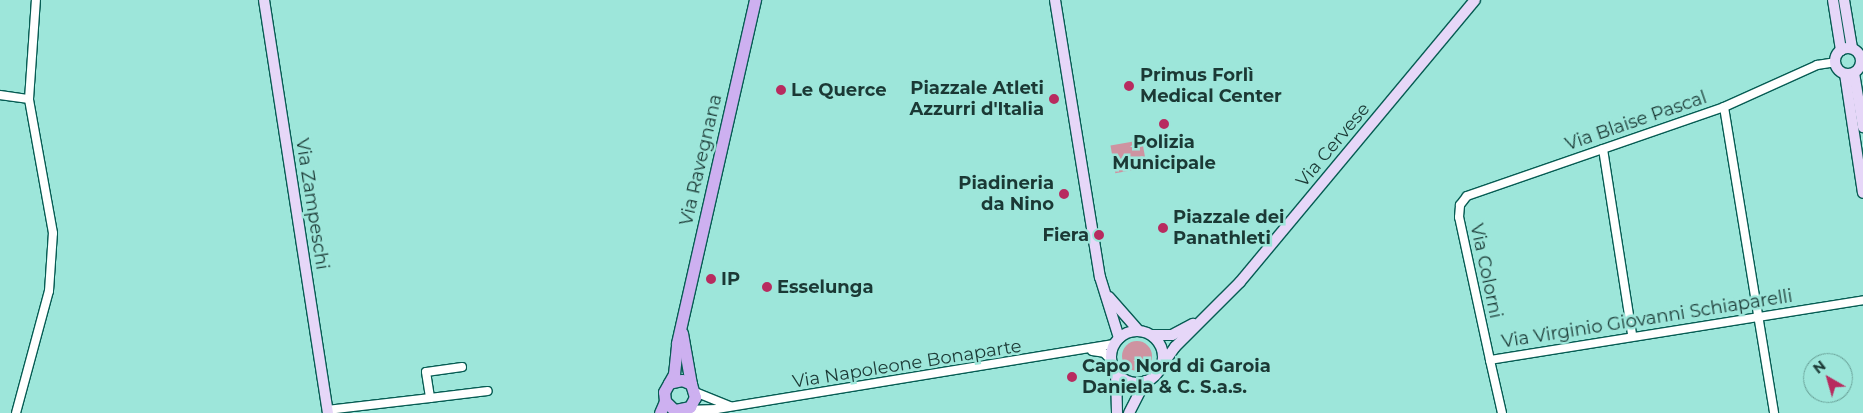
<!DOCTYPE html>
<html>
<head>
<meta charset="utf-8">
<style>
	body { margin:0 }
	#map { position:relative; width:1863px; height:413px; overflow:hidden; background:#9de6da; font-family:Montserrat,sans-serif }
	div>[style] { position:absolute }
	.green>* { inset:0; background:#ce93a1; transform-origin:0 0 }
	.round { border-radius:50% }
	.roads { filter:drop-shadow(1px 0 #065c53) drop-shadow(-1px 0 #065c53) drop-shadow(0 1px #065c53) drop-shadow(0 -1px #065c53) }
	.street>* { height:8px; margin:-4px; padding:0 4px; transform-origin:4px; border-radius:4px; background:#fff }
	.secondary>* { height:10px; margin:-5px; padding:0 5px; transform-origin:5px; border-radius:5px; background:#e6d7f8 }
	.secondary>.ring { margin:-5px; padding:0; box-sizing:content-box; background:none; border:10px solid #e6d7f8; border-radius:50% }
	.primary>* { height:11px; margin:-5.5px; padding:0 5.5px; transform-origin:5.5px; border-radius:5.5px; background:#cdb0f0 }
	.dots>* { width:14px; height:14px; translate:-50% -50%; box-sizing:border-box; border:2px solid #9de6da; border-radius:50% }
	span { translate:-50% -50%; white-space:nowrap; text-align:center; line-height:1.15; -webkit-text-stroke:5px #9de6da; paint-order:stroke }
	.poi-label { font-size:18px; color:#1b3935; font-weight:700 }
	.left { translate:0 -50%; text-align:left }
	.right { translate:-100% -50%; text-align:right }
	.street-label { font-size:18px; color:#1b3935 }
	.north { position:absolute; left:1803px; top:353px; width:50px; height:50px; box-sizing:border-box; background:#9de6da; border:1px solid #69a198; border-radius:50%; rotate:322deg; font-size:14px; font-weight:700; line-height:20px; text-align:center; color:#1b3935 }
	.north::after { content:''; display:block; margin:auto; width:18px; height:22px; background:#b82b5f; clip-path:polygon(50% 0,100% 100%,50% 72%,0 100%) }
</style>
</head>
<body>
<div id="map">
	<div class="green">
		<i style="left:1142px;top:140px;width:28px;height:32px;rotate:80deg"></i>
		<i class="round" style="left:1122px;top:341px;width:30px;height:30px"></i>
	</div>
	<div class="roads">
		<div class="street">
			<i style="left:1861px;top:63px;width:2px"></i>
			<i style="left:0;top:95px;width:29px;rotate:8deg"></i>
			<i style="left:1724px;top:107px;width:310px;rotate:80.7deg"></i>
			<i style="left:1603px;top:149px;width:188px;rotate:81.1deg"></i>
			<i style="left:1092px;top:351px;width:12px;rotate:9deg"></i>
			<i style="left:1104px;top:353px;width:10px;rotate:45deg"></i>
			<i style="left:1490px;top:360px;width:146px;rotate:-102.2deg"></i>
			<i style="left:1459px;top:217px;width:12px;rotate:-85deg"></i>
			<i style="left:1460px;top:205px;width:11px;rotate:-52deg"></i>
			<i style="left:1467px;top:196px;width:272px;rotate:-19.1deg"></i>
			<i style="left:1724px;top:107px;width:102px;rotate:-24.3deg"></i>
			<i style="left:1817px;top:65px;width:18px;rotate:-9deg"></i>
			<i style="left:462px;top:367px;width:36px;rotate:172deg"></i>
			<i style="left:426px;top:372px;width:26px;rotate:81deg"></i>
			<i style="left:430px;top:398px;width:58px;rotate:-6.9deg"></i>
			<i style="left:695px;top:392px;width:38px;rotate:22deg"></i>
			<i style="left:327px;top:410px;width:104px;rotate:-6.6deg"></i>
			<i style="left:685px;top:410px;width:32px;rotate:-2deg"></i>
			<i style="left:717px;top:409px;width:402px;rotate:-9.3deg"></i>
			<i style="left:16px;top:413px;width:126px;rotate:-74.9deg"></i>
			<i style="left:49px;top:291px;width:58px;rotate:-86.1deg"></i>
			<i style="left:53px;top:233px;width:136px;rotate:-100.2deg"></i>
			<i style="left:29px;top:99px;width:99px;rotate:-86deg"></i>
			<i style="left:1502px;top:413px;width:54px;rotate:-102.8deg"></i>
			<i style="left:1490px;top:360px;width:378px;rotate:-9.1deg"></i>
		</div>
		<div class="secondary">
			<i style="left:264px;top:0;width:418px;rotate:81.2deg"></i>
			<i style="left:1055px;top:0;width:281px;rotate:80.8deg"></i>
			<i style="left:1100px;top:277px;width:64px;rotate:72.7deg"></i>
			<i style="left:1833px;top:0;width:51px;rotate:80.9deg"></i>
			<i style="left:1844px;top:0;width:49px;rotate:80.5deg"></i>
			<i class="ring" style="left:1835px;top:48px;width:16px;height:16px"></i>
			<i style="left:1854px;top:73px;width:55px;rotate:80.5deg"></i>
			<i style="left:1845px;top:74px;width:120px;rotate:81.4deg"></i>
			<i style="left:1109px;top:297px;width:44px;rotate:48.7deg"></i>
			<i class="ring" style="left:1111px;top:331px;width:42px;height:42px"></i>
			<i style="left:1152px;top:335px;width:20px"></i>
			<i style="left:1172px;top:335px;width:24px;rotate:-28deg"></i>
			<i style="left:1163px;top:364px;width:21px;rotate:-55deg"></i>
			<i style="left:1175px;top:347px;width:92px;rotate:-45deg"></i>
			<i style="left:1240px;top:282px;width:367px;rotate:-50.2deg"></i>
			<i style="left:1116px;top:372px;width:41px;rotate:88.6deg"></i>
			<i style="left:1129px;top:413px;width:36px;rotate:-63deg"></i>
		</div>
		<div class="primary">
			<i style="left:682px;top:333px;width:52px;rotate:80deg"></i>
			<i style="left:669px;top:383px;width:13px;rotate:-13deg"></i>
			<i style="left:682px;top:380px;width:10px;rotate:24deg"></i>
			<i style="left:691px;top:384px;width:14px;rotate:73deg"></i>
			<i style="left:695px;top:397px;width:11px;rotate:117deg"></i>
			<i style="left:690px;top:407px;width:16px;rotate:169deg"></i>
			<i style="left:674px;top:410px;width:13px;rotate:-135deg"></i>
			<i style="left:665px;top:401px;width:9px;rotate:-96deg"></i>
			<i style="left:664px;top:392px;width:21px;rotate:-61deg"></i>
			<i style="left:674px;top:374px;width:31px;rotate:-84deg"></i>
			<i style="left:677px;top:343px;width:352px;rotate:-77.2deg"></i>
			<i style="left:660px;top:413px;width:13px;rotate:-67deg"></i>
		</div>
	</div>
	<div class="dots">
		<i style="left:1129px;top:86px;background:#b82b5f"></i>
		<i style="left:781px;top:90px;background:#b82b5f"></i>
		<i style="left:1054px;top:99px;background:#b82b5f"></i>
		<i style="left:1164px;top:124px;background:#b82b5f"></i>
		<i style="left:1064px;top:194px;background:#b82b5f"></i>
		<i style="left:1163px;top:228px;background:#b82b5f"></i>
		<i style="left:1099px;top:235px;background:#b82b5f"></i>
		<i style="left:711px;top:279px;background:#b82b5f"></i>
		<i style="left:767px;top:287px;background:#b82b5f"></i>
		<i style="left:1072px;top:377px;background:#b82b5f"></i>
	</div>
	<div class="poi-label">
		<span class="left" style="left:1140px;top:86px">Primus Forlì<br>Medical Center</span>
		<span class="right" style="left:1044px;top:99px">Piazzale Atleti<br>Azzurri d'Italia</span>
		<span class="left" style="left:791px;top:90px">Le Querce</span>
		<span style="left:1164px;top:153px">Polizia<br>Municipale</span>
		<span class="right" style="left:1054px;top:194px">Piadineria<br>da Nino</span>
		<span class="left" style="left:1173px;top:228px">Piazzale dei<br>Panathleti</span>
		<span class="right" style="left:1089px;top:235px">Fiera</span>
		<span class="left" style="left:721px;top:279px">IP</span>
		<span class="left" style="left:777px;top:287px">Esselunga</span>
		<span class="left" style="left:1082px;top:377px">Capo Nord di Garoia<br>Daniela &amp; C. S.a.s.</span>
	</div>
	<div class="street-label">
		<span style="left:1636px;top:121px;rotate:-19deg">Via Blaise Pascal</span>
		<span style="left:1333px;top:145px;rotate:-50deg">Via Cervese</span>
		<span style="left:701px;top:160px;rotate:-77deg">Via Ravegnana</span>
		<span style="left:312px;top:204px;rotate:81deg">Via Zampeschi</span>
		<span style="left:1486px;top:271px;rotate:78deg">Via Colorni</span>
		<span style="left:1647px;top:319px;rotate:-9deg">Via Virginio Giovanni Schiaparelli</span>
		<span style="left:907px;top:364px;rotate:-9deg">Via Napoleone Bonaparte</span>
	</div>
	<div class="north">N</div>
</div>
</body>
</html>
